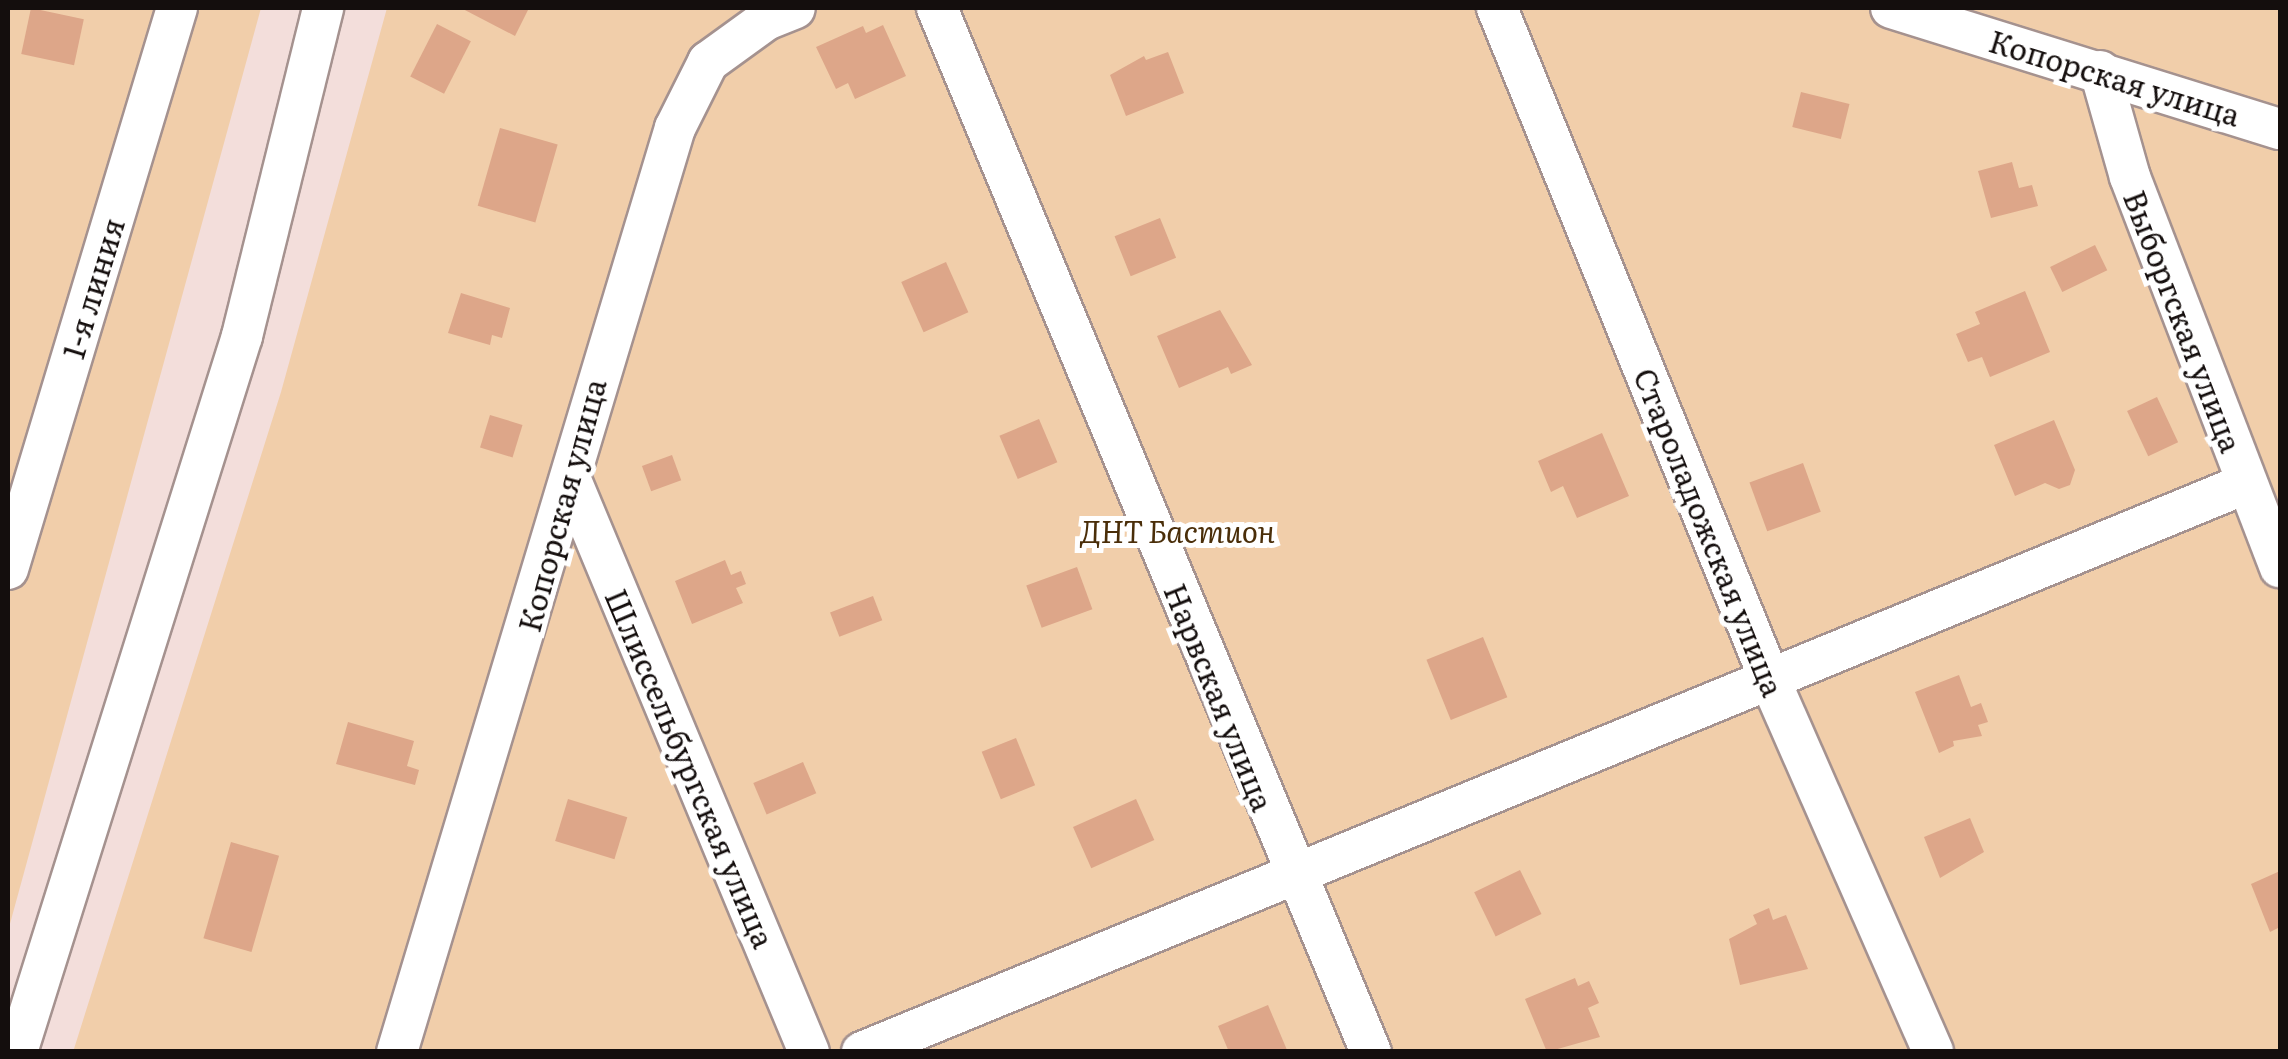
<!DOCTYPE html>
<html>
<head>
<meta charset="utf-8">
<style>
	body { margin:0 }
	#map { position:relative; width:2288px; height:1059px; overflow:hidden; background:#f3dedb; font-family:Literata,serif }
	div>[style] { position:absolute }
	.green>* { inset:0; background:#f1ceaa }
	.building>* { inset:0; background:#dda689; transform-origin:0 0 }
	.roads { filter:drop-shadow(2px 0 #a5928f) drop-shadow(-2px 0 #a5928f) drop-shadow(0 2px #a5928f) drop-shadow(0 -2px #a5928f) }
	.street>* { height:40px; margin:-20px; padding:0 20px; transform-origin:20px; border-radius:20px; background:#fff }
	span { translate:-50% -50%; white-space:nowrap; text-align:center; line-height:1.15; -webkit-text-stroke:10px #fff; paint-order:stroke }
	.street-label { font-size:30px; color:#140e0d }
	.park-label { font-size:30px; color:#4a2e09; font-style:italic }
	.frame { position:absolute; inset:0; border:10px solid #140e0d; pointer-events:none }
</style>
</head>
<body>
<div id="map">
	<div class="green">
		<i style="clip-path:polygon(8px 8px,261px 8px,8px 931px)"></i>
		<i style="clip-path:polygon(387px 8px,2280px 8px,2280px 1051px,73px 1052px,281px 392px)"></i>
	</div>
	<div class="building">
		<i style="left:31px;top:8px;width:54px;height:47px;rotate:12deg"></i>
		<i style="clip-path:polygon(461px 8px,529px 8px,515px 36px)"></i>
		<i style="left:437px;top:24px;width:38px;height:59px;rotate:27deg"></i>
		<i style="clip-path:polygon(883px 25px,906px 76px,855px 99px,848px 83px,836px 89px,816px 47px,863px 26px,866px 33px)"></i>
		<i style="clip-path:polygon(1168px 52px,1184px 93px,1126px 116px,1110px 75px,1144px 56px,1146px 60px)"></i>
		<i style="left:1801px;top:92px;width:50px;height:36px;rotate:14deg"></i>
		<i style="left:500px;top:128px;width:60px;height:81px;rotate:16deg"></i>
		<i style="clip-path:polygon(2012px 162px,2019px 188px,2032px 185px,2038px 206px,1991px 218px,1978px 171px)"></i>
		<i style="left:1160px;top:218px;width:43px;height:49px;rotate:68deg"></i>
		<i style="left:2095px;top:245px;width:28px;height:50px;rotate:64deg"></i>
		<i style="left:946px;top:262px;width:55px;height:49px;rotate:66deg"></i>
		<i style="clip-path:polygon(2025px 291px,2050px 352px,1990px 377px,1982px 357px,1968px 362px,1956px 334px,1980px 324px,1975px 312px)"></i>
		<i style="clip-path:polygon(461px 293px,510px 308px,502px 338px,492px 335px,490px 345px,448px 333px)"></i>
		<i style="clip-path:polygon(1220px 310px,1252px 365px,1231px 374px,1228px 367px,1179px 388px,1157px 336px)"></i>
		<i style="left:2157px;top:397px;width:50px;height:33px;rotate:65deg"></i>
		<i style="left:490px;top:415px;width:34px;height:34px;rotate:17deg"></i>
		<i style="left:1039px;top:419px;width:47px;height:43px;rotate:67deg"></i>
		<i style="clip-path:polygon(2054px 420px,2075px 470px,2070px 485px,2059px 489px,2045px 483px,2015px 496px,1994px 445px)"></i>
		<i style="clip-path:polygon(1602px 433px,1629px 496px,1577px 518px,1563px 486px,1551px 492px,1538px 461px)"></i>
		<i style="left:672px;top:455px;width:27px;height:32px;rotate:70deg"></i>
		<i style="left:1803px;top:463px;width:52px;height:57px;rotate:70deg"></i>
		<i style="clip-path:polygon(725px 560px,731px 575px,741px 571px,746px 584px,736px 588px,743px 603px,692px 624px,675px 581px)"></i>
		<i style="left:1077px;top:567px;width:45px;height:54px;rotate:70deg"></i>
		<i style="left:873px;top:596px;width:26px;height:46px;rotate:69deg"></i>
		<i style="left:1483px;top:637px;width:65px;height:61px;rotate:68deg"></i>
		<i style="clip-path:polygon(1959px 675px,1971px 707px,1981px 703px,1988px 722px,1978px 725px,1982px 736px,1953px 741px,1954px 746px,1939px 753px,1915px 692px)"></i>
		<i style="clip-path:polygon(348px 722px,414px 741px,407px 766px,419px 770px,415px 785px,336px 764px)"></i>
		<i style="left:1016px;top:738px;width:51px;height:37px;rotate:68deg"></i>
		<i style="left:803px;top:762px;width:34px;height:54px;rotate:67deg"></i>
		<i style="left:568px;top:799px;width:62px;height:44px;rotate:17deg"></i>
		<i style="left:1136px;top:799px;width:45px;height:69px;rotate:66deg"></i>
		<i style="clip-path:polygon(1970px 818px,1984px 852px,1940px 878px,1924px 837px)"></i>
		<i style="left:231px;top:842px;width:50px;height:100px;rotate:16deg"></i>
		<i style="left:1520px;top:870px;width:49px;height:51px;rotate:64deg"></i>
		<i style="clip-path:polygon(2280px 871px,2280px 927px,2270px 932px,2251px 884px)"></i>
		<i style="clip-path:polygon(1769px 908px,1773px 920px,1786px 915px,1808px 969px,1740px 985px,1729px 939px,1757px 924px,1753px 915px)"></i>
		<i style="clip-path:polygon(1575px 978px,1578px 986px,1589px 981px,1599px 1003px,1588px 1008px,1600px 1037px,1547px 1052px,1525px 999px)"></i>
		<i style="clip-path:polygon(1268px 1005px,1287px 1050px,1229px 1052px,1218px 1026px)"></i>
	</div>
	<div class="roads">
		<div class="street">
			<i style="left:937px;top:8px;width:1131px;rotate:67.43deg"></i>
			<i style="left:1497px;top:8px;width:725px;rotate:67.89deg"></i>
			<i style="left:1770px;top:680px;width:406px;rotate:66.3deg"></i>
			<i style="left:1891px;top:8px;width:407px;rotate:17.3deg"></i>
			<i style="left:2100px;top:71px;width:110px;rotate:74.2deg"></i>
			<i style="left:2130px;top:177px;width:418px;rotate:69deg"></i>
			<i style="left:573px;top:485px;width:614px;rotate:67.4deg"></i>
			<i style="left:8px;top:569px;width:586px;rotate:-73.24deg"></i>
			<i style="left:17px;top:1052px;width:751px;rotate:-72.55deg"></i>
			<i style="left:242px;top:336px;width:338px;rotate:-76.1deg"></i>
			<i style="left:397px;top:1052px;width:965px;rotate:-73.26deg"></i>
			<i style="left:675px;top:128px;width:74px;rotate:-63.4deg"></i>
			<i style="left:708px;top:62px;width:72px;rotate:-35.9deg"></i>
			<i style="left:766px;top:20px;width:31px;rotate:-22deg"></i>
			<i style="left:862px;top:1052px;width:1495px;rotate:-22.33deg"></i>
		</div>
	</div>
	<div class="street-label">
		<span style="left:2115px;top:77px;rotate:17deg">Копорская улица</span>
		<span style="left:92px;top:288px;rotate:-73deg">1-я линия</span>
		<span style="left:2184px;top:321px;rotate:69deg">Выборгская улица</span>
		<span style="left:561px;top:505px;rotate:-75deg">Копорская улица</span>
		<span style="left:1710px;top:532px;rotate:68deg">Староладожская улица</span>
		<span style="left:1220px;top:697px;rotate:68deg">Нарвская улица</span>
		<span style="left:691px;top:768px;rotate:67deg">Шлиссельбургская улица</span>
	</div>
	<div class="park-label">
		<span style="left:1177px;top:530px">ДНТ Бастион</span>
	</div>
	<div class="frame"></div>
</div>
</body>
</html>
